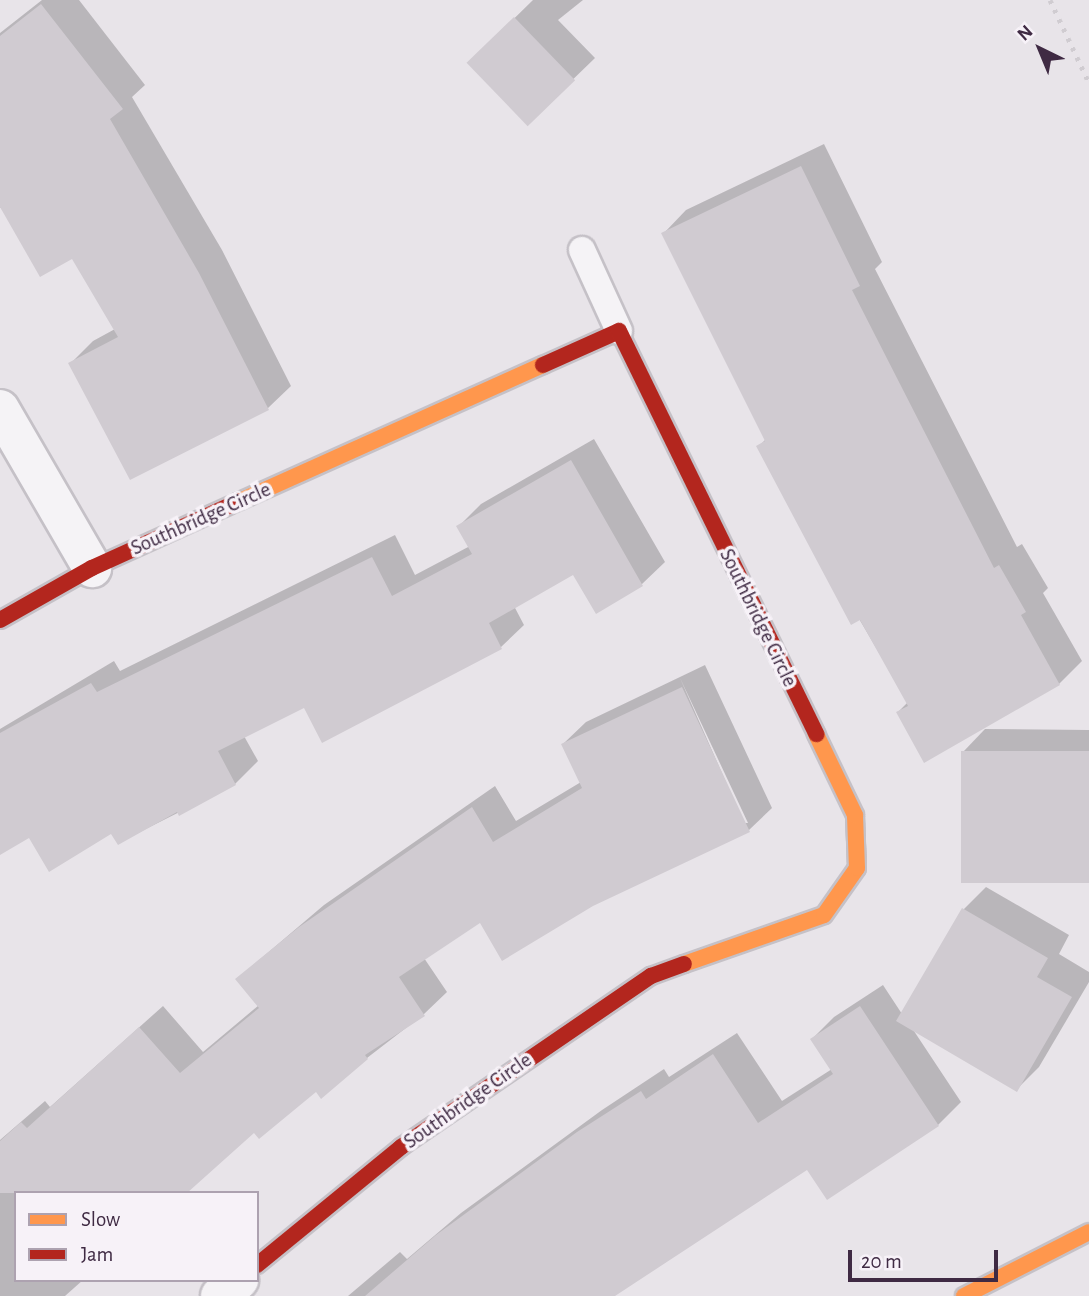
<!DOCTYPE html>
<html>
<head>
<meta charset="utf-8">
<style>
	body { margin:0 }
	#map { position:relative; width:1089px; height:1296px; overflow:hidden; background:#e8e4e9; font-family:"Alegreya Sans",sans-serif }
	div>[style] { position:absolute }
	.shadow>* { inset:0; background:#0003 }
	.building>* { inset:0; background:#d0cbd1; transform-origin:0 0 }
	.roads { filter:drop-shadow(2px 0 #c5c1c7) drop-shadow(-2px 0 #c5c1c7) drop-shadow(0 2px #c5c1c7) drop-shadow(0 -2px #c5c1c7) }
	.lane>* { height:26px; margin:-13px; padding:0 13px; transform-origin:13px; border-radius:13px; background:#f5f3f6 }
	.street>* { height:38px; margin:-19px; padding:0 19px; transform-origin:19px; border-radius:19px; background:#f5f3f6 }
	.slow>* { height:16px; margin:-8px; padding:0 8px; transform-origin:8px; border-radius:8px; background:#ff974d }
	.jam>* { height:16px; margin:-8px; padding:0 8px; transform-origin:8px; border-radius:8px; background:#b3261e }
	.rail>* { height:5px; margin-top:-2.5px; transform-origin:0; background:repeating-linear-gradient(90deg,#d0ccd1 0 3.5px,transparent 0 10.5px) }
	span { translate:-50% -50%; white-space:nowrap; text-align:center; line-height:1.15; -webkit-text-stroke:7px #f7f2f8; paint-order:stroke }
	.street-label { font-size:21px; color:#3f2a43 }
	.legend { position:absolute; left:14px; top:1191px; width:245px; height:91px; box-sizing:border-box; background:#f7f2f8; border:2px solid #ada2b0; margin:0; padding:9px 12px; list-style:none; font-size:21px; color:#3f2a43 }
	.legend li { display:flex; align-items:center; gap:14px; height:35px }
	.legend b { width:35px; border:2px solid #ada2b0 }
	.north { position:absolute; left:1005px; top:14px; width:70px; height:70px; -webkit-text-stroke:5px #f7f2f8; paint-order:stroke; rotate:317deg; font-size:19px; font-weight:700; line-height:28px; text-align:center; color:#3f2a43 }
	.north::after { content:''; display:block; margin:auto; width:24px; height:32px; background:#3f2a43; clip-path:polygon(50% 0,100% 100%,50% 72%,0 100%) }
	.scale { position:absolute; left:848px; top:1250px; width:150px; height:32px; box-sizing:border-box; border:4px solid #3f2a43; border-top:0; padding-left:9px; font-size:21px; line-height:24px; white-space:nowrap; color:#3f2a43; -webkit-text-stroke:5px #f7f2f8; paint-order:stroke }
</style>
</head>
<body>
<div id="map">
	<div class="shadow">
		<i style="clip-path:polygon(42px 0,79px 0,145px 85px,132px 97px,222px 250px,291px 386px,268px 408px,131px 478px,70px 364px,93px 341px,115px 329px,73px 256px,8px 217px,0 207px,0 33px)"></i>
		<i style="clip-path:polygon(533px 0,583px 0,558px 20px,595px 58px,527px 124px,469px 63px)"></i>
		<i style="clip-path:polygon(824px 144px,882px 262px,875px 269px,1017px 547px,1022px 544px,1048px 588px,1043px 593px,1082px 661px,1059px 684px,898px 712px,908px 702px,758px 447px,766px 439px,664px 233px,686px 210px)"></i>
		<i style="clip-path:polygon(594px 439px,665px 562px,642px 584px,596px 612px,574px 572px,514px 606px,524px 625px,501px 647px,305px 706px,244px 736px,258px 761px,235px 784px,118px 843px,112px 831px,29px 835px,0 853px,0 729px,114px 661px,120px 671px,395px 535px,415px 575px,470px 546px,458px 527px,481px 504px)"></i>
		<i style="clip-path:polygon(evenodd,705px 665px,772px 808px,749px 830px,480px 921px,424px 958px,447px 992px,424px 1014px,367px 1058px,254px 1131px,16px 1193px,16px 1280px,83px 1280px,65px 1296px,0 1296px,0 1140px,45px 1101px,50px 1107px,163px 1006px,203px 1052px,259px 1005px,237px 979px,324px 905px,495px 786px,516px 821px,581px 782px,563px 744px,586px 722px,705px 665px,680px 678px,748px 823px,744px 823px,680px 678px)"></i>
		<i style="clip-path:polygon(985px 729px,1089px 730px,1089px 882px,963px 752px)"></i>
		<i style="clip-path:polygon(986px 887px,1069px 935px,1059px 954px,1089px 972px,1089px 982px,1039px 1067px,1016px 1090px,912px 1028px,961px 1102px,938px 1125px,808px 1168px,612px 1296px,348px 1296px,400px 1252px,407px 1259px,461px 1213px,602px 1110px,664px 1069px,669px 1077px,737px 1033px,782px 1101px,832px 1069px,812px 1039px,834px 1017px,883px 985px,902px 1014px,964px 909px)"></i>
	</div>
	<div class="building">
		<i style="clip-path:polygon(41px 4px,123px 109px,110px 119px,199px 273px,269px 410px,130px 480px,68px 363px,118px 337px,72px 259px,40px 277px,0 207px,0 36px)"></i>
		<i style="left:514px;top:17px;width:88px;height:66px;rotate:46deg"></i>
		<i style="clip-path:polygon(801px 166px,860px 286px,852px 290px,994px 568px,999px 565px,1026px 612px,1021px 615px,1060px 685px,924px 763px,896px 712px,908px 706px,860px 620px,851px 625px,756px 446px,765px 441px,661px 233px)"></i>
		<i style="clip-path:polygon(571px 460px,643px 586px,596px 614px,573px 575px,489px 623px,502px 649px,322px 743px,304px 708px,218px 751px,236px 785px,179px 816px,177px 812px,118px 845px,111px 834px,49px 872px,29px 838px,0 855px,0 733px,91px 683px,97px 692px,372px 557px,392px 596px,472px 554px,456px 526px)"></i>
		<i style="clip-path:polygon(682px 687px,750px 832px,593px 906px,502px 961px,480px 923px,399px 977px,425px 1016px,365px 1055px,368px 1059px,321px 1099px,316px 1092px,259px 1139px,254px 1133px,187px 1193px,0 1193px,0 1141px,21px 1122px,27px 1128px,139px 1027px,180px 1073px,259px 1008px,235px 979px,299px 927px,472px 807px,493px 842px,582px 788px,561px 744px)"></i>
		<i style="left:961px;top:751px;width:128px;height:132px"></i>
		<i style="clip-path:polygon(962px 908px,1048px 958px,1037px 977px,1072px 997px,1017px 1092px,896px 1021px)"></i>
		<i style="clip-path:polygon(860px 1006px,939px 1126px,827px 1200px,807px 1170px,615px 1296px,365px 1296px,436px 1235px,577px 1132px,641px 1091px,646px 1099px,713px 1054px,758px 1123px,833px 1074px,810px 1039px)"></i>
	</div>
	<div class="roads">
		<div class="lane">
			<i style="left:582px;top:250px;width:89px;rotate:65.4deg"></i>
		</div>
		<div class="street">
			<i style="left:0;top:409px;width:184px;rotate:59.9deg"></i>
			<i style="left:220px;top:1296px;width:25px;rotate:-40deg"></i>
		</div>
		<div class="slow">
			<i style="left:240px;top:501px;width:332px;rotate:-24.2deg"></i>
			<i style="left:684px;top:964px;width:148px;rotate:-19.3deg"></i>
			<i style="left:824px;top:915px;width:57px;rotate:-54.9deg"></i>
			<i style="left:857px;top:868px;width:53px;rotate:-92.2deg"></i>
			<i style="left:855px;top:815px;width:90px;rotate:-115.7deg"></i>
			<i style="left:964px;top:1296px;width:140px;rotate:-27.1deg"></i>
		</div>
		<div class="jam">
			<i style="left:543px;top:365px;width:83px;rotate:-24.1deg"></i>
			<i style="left:619px;top:331px;width:449px;rotate:63.9deg"></i>
			<i style="left:0;top:620px;width:106px;rotate:-29.5deg"></i>
			<i style="left:92px;top:568px;width:162px;rotate:-24.4deg"></i>
			<i style="left:257px;top:1265px;width:186px;rotate:-39.3deg"></i>
			<i style="left:401px;top:1147px;width:303px;rotate:-34.4deg"></i>
			<i style="left:651px;top:976px;width:35px;rotate:-20deg"></i>
		</div>
	</div>
	<div class="rail">
		<i style="left:1050px;top:0;width:92px;rotate:64.8deg"></i>
	</div>
	<div class="street-label">
		<span style="left:201px;top:519px;rotate:-24deg">Southbridge Circle</span>
		<span style="left:758px;top:618px;rotate:64deg">Southbridge Circle</span>
		<span style="left:468px;top:1101px;rotate:-35deg">Southbridge Circle</span>
	</div>
	<ul class="legend">
	<li><b style="height:9px;background:#ff974d"></b>Slow</li>
	<li><b style="height:9px;background:#b3261e"></b>Jam</li>
	</ul>
	<div class="north">N</div>
	<div class="scale">20 m</div>
</div>
</body>
</html>
